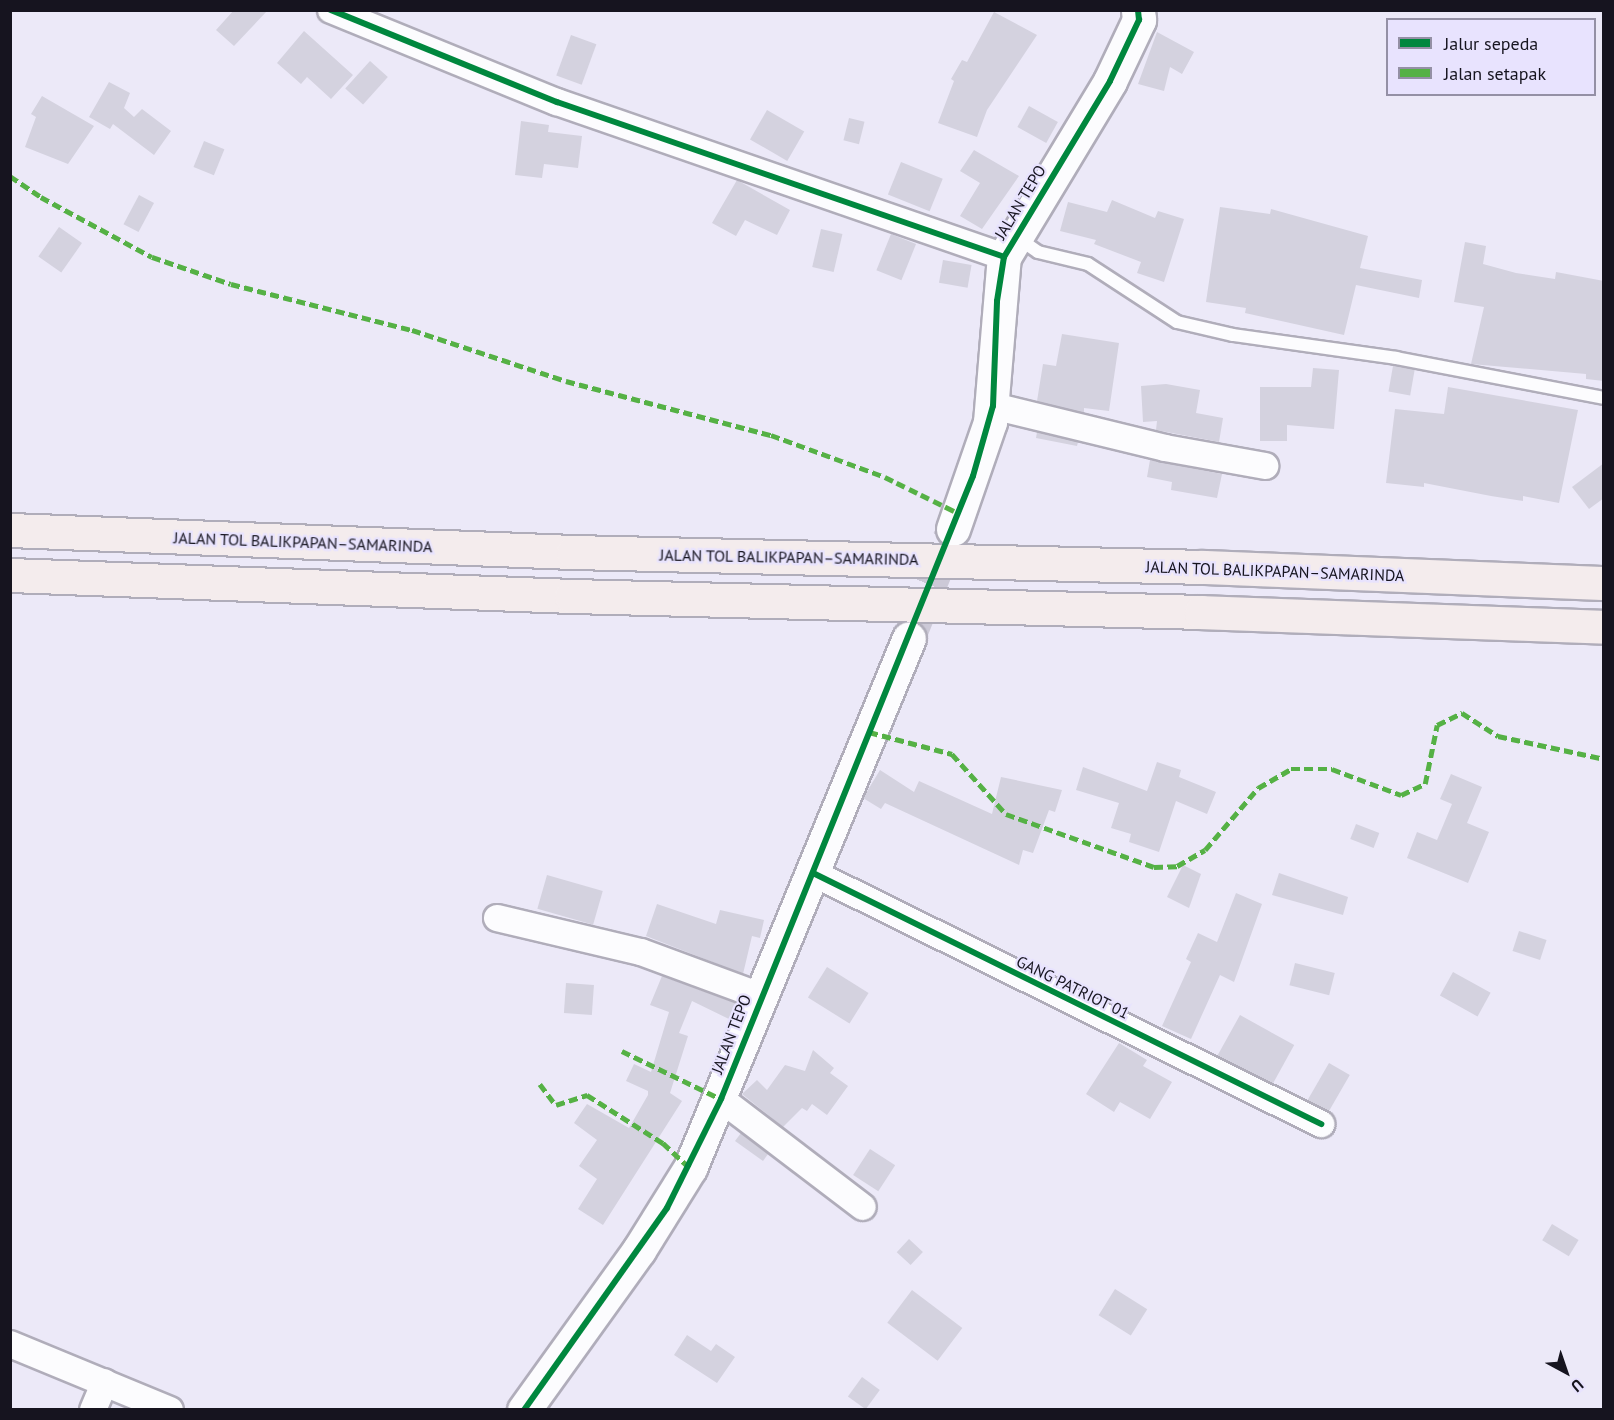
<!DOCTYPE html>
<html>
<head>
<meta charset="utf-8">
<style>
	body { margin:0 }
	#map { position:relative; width:1614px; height:1420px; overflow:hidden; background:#ece9f8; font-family:"PT Sans",sans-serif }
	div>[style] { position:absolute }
	.building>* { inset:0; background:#d4d2df; transform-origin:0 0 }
	.secondary-tunnel>* { height:33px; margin-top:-16.5px; transform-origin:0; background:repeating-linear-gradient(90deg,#ccc9d7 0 33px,transparent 0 49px) }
	.roads { filter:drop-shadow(2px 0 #b0adba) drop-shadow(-2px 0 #b0adba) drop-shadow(0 2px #b0adba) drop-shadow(0 -2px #b0adba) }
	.lane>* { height:12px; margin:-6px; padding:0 6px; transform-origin:6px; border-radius:6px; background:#fcfcfe }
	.street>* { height:26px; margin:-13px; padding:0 13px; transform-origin:13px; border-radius:13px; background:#fcfcfe }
	.secondary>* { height:33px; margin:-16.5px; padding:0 16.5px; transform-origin:16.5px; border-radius:16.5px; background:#fcfcfe }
	.highway>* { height:33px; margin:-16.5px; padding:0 16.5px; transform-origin:16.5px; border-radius:16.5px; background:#f4eced }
	.quiet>* { height:4.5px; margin-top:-2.25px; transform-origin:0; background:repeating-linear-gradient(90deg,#55b145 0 9px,transparent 0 13.5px) }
	.cycleway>* { height:6px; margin:-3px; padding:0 3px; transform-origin:3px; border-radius:3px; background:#00873e }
	span { translate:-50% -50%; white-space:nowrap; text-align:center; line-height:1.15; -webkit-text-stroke:4.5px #e8e3fe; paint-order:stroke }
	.street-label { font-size:16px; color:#16141f }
	.frame { position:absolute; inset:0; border:12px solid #16141f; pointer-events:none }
	.legend { position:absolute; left:1386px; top:18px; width:210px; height:78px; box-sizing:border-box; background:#e8e3fe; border:2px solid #9490a5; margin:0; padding:8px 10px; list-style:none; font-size:18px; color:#16141f }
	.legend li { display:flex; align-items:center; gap:12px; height:30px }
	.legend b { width:30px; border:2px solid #9490a5 }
	.north { position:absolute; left:1536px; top:1342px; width:60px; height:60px; -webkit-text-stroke:4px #e8e3fe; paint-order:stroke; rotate:140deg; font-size:16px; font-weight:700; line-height:24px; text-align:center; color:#16141f }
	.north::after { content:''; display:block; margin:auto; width:21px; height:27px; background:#16141f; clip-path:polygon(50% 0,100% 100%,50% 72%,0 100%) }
</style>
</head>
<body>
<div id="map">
	<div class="building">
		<i style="clip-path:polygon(234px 10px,268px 10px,234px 46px,216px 30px)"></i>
		<i style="clip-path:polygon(994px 12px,1037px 35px,987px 110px,977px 137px,938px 123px,954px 81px,951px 79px,962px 60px,967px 62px)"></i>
		<i style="clip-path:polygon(304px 31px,353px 75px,331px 99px,307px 77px,301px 84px,277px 63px)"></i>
		<i style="clip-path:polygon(1157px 32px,1194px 52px,1182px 74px,1170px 67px,1164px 91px,1138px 84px)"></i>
		<i style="left:571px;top:35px;width:27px;height:43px;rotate:20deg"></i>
		<i style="left:370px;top:61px;width:24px;height:37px;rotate:42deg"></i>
		<i style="clip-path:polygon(109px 82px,130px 93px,124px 108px,134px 117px,142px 109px,171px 131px,154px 155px,113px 124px,110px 129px,89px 117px)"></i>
		<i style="clip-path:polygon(42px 96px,94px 126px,68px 164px,25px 147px,36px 117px,31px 114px)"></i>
		<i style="left:1029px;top:106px;width:33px;height:24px;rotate:29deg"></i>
		<i style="left:767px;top:110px;width:43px;height:34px;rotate:30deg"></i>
		<i style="left:849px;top:118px;width:16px;height:23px;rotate:14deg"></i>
		<i style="clip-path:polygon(521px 121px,549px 125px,548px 132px,582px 136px,578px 168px,544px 164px,542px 178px,515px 175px)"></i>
		<i style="left:204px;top:141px;width:22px;height:28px;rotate:22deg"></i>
		<i style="clip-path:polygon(974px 150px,1019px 176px,982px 229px,960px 216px,980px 183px,960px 171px)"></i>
		<i style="left:901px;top:162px;width:45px;height:35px;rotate:22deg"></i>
		<i style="clip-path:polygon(737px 180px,790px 210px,777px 235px,745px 220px,736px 236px,712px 223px)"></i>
		<i style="left:139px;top:195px;width:17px;height:33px;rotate:28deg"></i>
		<i style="clip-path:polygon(1112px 200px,1155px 218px,1158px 211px,1184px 219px,1164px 282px,1137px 273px,1141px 262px,1094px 244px,1096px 240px,1060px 231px,1068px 202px,1107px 212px)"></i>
		<i style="clip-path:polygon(1220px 207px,1270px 214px,1271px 209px,1368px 236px,1360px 268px,1422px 280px,1419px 298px,1356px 285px,1344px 335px,1245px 313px,1246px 308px,1206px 302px)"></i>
		<i style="left:59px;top:227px;width:28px;height:36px;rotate:35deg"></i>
		<i style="left:821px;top:229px;width:22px;height:39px;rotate:13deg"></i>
		<i style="left:891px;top:234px;width:27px;height:39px;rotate:22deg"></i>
		<i style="clip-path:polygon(1465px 242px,1486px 246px,1483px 264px,1516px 273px,1555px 279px,1556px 272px,1604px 281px,1604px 381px,1586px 379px,1586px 374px,1471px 364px,1484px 307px,1454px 302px)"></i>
		<i style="left:943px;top:260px;width:29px;height:23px;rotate:10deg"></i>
		<i style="clip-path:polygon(1062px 334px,1119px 343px,1109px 411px,1084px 408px,1084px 413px,1037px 401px,1043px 364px,1056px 366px)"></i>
		<i style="left:1393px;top:366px;width:22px;height:26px;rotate:10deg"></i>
		<i style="clip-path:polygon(1313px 368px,1339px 370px,1334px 429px,1287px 425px,1287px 441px,1260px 441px,1260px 387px,1311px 387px)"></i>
		<i style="clip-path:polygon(1166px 384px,1200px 390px,1196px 413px,1223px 418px,1219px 442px,1156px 430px,1157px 421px,1143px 422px,1141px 386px)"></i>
		<i style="clip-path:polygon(1448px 387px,1578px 410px,1559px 503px,1523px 496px,1523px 501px,1491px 496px,1424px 483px,1424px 487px,1386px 483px,1395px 409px,1444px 414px)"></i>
		<i style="clip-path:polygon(1037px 432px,1078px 442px,1077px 446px,1036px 438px)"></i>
		<i style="clip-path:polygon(1150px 460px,1222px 474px,1217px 498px,1171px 490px,1172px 482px,1147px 477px)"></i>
		<i style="clip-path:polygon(1604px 463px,1604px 498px,1589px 509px,1572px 487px)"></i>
		<i style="clip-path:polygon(1157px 762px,1181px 770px,1179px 777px,1216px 792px,1207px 814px,1176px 801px,1159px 852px,1129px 842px,1131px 834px,1111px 828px,1119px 803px,1076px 790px,1083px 767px,1147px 791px)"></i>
		<i style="clip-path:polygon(880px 770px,914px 792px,919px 781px,992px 814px,1001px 777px,1062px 790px,1055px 812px,1049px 810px,1033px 853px,1023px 850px,1019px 865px,885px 803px,881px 809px,863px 798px)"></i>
		<i style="clip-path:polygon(1451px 774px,1482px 787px,1467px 823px,1489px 832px,1468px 883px,1407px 858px,1417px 832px,1437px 840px,1452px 804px,1440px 799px)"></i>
		<i style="left:1356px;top:824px;width:25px;height:16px;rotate:21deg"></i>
		<i style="clip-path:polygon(1183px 865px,1201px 874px,1189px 908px,1167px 897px)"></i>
		<i style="clip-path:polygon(1279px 873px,1348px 897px,1343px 915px,1272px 895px)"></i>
		<i style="left:547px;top:875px;width:58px;height:35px;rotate:16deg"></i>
		<i style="clip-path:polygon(1236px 893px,1262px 904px,1234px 982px,1220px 975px,1191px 1039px,1162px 1026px,1191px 962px,1186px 959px,1198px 933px,1217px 942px)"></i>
		<i style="clip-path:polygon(657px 904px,716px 924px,720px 910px,764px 920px,760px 938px,752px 936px,743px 974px,646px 936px)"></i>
		<i style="left:1519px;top:931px;width:29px;height:21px;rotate:18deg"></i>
		<i style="left:1295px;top:963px;width:41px;height:23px;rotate:14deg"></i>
		<i style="left:827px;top:967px;width:49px;height:36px;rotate:32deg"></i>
		<i style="left:1453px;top:972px;width:43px;height:27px;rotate:29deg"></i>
		<i style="clip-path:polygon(662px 976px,738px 1004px,731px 1020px,692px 1001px,679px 1033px,688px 1036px,670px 1093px,682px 1101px,603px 1225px,578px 1209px,597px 1179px,579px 1166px,597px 1140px,574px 1123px,587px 1104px,629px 1128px,648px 1095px,648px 1091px,626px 1081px,634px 1064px,651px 1072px,669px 1012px,650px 1005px)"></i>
		<i style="left:566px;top:983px;width:28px;height:30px;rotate:4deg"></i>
		<i style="left:1240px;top:1015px;width:62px;height:47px;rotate:29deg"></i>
		<i style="clip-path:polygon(1119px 1043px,1147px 1060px,1143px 1066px,1172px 1082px,1150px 1119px,1120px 1102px,1114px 1112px,1086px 1094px)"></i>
		<i style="clip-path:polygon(813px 1050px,834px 1068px,830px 1073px,848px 1086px,827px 1115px,812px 1104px,807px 1111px,802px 1108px,783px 1127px,742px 1094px,757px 1080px,767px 1090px,785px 1065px,805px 1071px)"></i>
		<i style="left:1329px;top:1063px;width:24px;height:43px;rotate:30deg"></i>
		<i style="clip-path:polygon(741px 1133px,768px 1154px,763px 1161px,735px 1141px)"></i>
		<i style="left:870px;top:1149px;width:30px;height:31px;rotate:33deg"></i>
		<i style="left:1552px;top:1224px;width:31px;height:19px;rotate:31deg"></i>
		<i style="left:909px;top:1239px;width:19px;height:18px;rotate:43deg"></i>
		<i style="left:1115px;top:1289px;width:38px;height:31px;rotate:32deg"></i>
		<i style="left:912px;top:1290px;width:63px;height:41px;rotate:37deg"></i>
		<i style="clip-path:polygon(687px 1335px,711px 1351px,716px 1344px,735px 1357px,717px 1383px,674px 1355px)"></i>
		<i style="left:862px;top:1377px;width:22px;height:24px;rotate:36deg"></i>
	</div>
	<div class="secondary-tunnel">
		<i style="left:912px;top:630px;width:101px;rotate:-68deg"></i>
	</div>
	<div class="roads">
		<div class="lane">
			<i style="left:1018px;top:238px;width:24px;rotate:35deg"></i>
			<i style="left:1038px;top:252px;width:51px;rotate:13.5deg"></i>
			<i style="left:1088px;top:264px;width:106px;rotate:33.1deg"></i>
			<i style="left:1177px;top:322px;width:57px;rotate:13.1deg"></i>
			<i style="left:1233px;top:335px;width:165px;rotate:8deg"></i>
			<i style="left:1396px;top:358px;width:212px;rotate:10.9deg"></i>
		</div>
		<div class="street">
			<i style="left:331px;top:10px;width:244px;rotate:22.2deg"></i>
			<i style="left:557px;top:102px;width:473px;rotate:19.1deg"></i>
			<i style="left:993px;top:406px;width:177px;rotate:13.7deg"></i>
			<i style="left:1165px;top:448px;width:102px;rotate:10.2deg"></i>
			<i style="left:813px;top:873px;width:567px;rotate:26.29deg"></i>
			<i style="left:497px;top:918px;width:148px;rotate:13.3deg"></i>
			<i style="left:641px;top:952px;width:127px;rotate:20.3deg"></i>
			<i style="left:721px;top:1099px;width:178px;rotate:37.3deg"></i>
			<i style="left:10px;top:1344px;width:173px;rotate:22.4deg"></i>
			<i style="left:93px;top:1410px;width:30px;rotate:-67deg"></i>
		</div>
		<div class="secondary">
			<i style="left:953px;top:529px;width:113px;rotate:-70.9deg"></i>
			<i style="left:990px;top:422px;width:166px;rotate:-85.2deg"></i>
			<i style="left:1004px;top:257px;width:205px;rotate:-58.9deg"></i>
			<i style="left:1110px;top:81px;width:68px;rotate:-64.6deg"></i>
			<i style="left:1139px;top:20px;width:10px;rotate:-96deg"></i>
			<i style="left:524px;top:1410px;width:197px;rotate:-54.3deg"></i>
			<i style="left:639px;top:1250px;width:97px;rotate:-58.1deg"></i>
			<i style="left:690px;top:1168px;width:573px;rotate:-67.55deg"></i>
		</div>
		<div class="highway">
			<i style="left:10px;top:530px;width:563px;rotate:2.24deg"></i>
			<i style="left:573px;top:552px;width:630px;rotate:1.36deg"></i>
			<i style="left:1203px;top:567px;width:401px;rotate:2.3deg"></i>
			<i style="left:10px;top:575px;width:561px;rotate:2.14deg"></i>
			<i style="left:571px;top:596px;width:630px;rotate:1.45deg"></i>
			<i style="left:1201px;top:612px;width:403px;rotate:2.1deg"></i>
		</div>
	</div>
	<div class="quiet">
		<i style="left:10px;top:176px;width:37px;rotate:34deg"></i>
		<i style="left:41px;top:197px;width:126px;rotate:28.4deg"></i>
		<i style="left:152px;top:257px;width:83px;rotate:18.9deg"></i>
		<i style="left:231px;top:284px;width:187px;rotate:14.3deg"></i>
		<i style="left:412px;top:330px;width:162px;rotate:18.3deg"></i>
		<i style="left:566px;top:381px;width:212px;rotate:14.8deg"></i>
		<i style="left:771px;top:435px;width:121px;rotate:20.2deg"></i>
		<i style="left:885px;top:477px;width:81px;rotate:26.3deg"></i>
		<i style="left:869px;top:732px;width:86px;rotate:14.8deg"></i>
		<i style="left:952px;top:754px;width:81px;rotate:48deg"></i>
		<i style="left:1006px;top:814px;width:157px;rotate:19.7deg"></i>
		<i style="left:1154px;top:867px;width:23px;rotate:-2deg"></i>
		<i style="left:1177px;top:866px;width:32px;rotate:-30deg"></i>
		<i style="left:1205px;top:850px;width:82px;rotate:-49.5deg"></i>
		<i style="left:1258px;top:788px;width:38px;rotate:-30deg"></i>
		<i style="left:1291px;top:769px;width:41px"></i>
		<i style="left:1332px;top:769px;width:74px;rotate:20.6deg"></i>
		<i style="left:1401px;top:795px;width:26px;rotate:-25deg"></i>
		<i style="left:1425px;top:784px;width:60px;rotate:-78.5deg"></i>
		<i style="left:1437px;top:725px;width:28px;rotate:-26deg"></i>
		<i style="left:1462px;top:713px;width:43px;rotate:32.6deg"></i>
		<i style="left:1498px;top:736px;width:108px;rotate:12.2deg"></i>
		<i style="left:622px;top:1051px;width:110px;rotate:25.9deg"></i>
		<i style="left:540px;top:1084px;width:26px;rotate:53deg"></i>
		<i style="left:556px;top:1105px;width:33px;rotate:-18deg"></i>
		<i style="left:587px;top:1095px;width:90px;rotate:32.3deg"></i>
		<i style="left:663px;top:1143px;width:37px;rotate:43deg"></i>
	</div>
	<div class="cycleway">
		<i style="left:331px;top:10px;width:244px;rotate:22.2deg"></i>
		<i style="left:557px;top:102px;width:473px;rotate:19.1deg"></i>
		<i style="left:813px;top:873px;width:567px;rotate:26.29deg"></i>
		<i style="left:524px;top:1410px;width:247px;rotate:-54.7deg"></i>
		<i style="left:667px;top:1208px;width:122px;rotate:-63.6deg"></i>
		<i style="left:721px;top:1099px;width:672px;rotate:-67.98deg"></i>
		<i style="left:973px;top:476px;width:73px;rotate:-74.1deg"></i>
		<i style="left:993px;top:406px;width:105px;rotate:-87.8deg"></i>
		<i style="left:997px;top:301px;width:45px;rotate:-81deg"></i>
		<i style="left:1004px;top:257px;width:205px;rotate:-58.9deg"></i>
		<i style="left:1110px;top:81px;width:68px;rotate:-64.6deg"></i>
		<i style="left:1139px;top:20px;width:10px;rotate:-96deg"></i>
	</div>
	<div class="street-label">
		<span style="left:1020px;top:202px;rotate:-59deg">JALAN TEPO</span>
		<span style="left:303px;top:542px;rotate:2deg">JALAN TOL BALIKPAPAN–SAMARINDA</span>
		<span style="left:789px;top:557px;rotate:1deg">JALAN TOL BALIKPAPAN–SAMARINDA</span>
		<span style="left:1275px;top:571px;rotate:2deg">JALAN TOL BALIKPAPAN–SAMARINDA</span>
		<span style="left:1073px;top:987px;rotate:26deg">GANG PATRIOT 01</span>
		<span style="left:731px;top:1034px;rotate:-69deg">JALAN TEPO</span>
	</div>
	<div class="frame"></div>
	<ul class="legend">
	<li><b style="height:8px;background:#00873e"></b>Jalur sepeda</li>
	<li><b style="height:8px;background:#55b145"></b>Jalan setapak</li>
	</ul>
	<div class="north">U</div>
</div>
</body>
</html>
